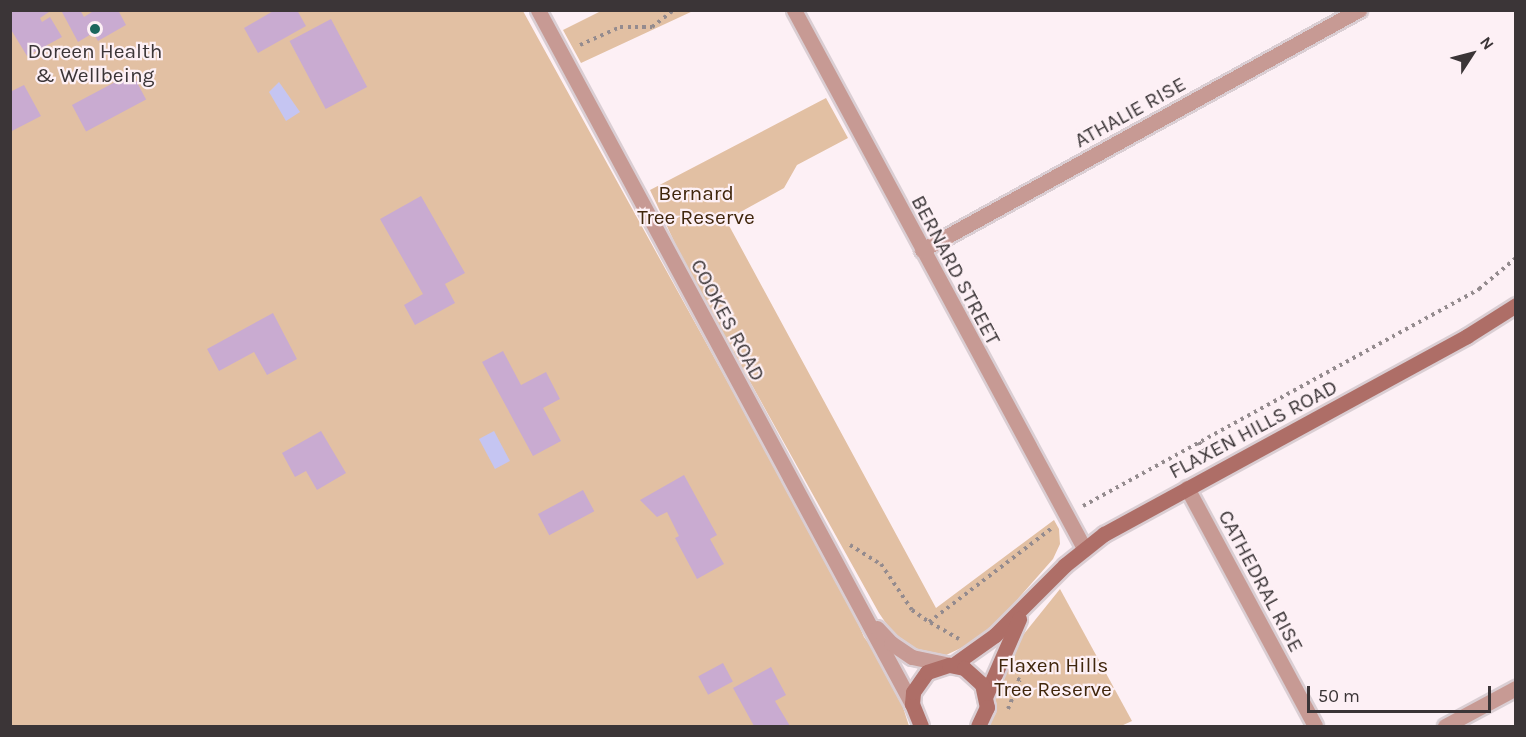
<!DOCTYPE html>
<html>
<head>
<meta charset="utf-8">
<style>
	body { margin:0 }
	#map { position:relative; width:1526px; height:737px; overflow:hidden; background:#fdf0f5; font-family:Karla,sans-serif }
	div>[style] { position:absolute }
	.green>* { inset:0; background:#e2c0a3 }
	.water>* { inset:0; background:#c5c5f2; transform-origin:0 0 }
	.building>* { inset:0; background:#c9abd1; transform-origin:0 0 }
	.path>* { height:4px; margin-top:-2px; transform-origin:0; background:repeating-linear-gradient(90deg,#948b8e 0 3px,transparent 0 7.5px) }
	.roads { filter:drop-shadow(2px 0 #daced3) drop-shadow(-2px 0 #daced3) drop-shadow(0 2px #daced3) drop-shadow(0 -2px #daced3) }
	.street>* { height:15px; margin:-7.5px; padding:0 7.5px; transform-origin:7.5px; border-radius:7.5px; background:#c79a94 }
	.secondary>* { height:15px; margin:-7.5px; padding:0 7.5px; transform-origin:7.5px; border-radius:7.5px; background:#ae6e67 }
	.dots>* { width:16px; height:16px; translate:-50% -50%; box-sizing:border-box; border:3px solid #fdf0f5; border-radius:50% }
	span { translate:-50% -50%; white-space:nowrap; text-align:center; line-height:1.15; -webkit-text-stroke:4.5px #fdf0f5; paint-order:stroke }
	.poi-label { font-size:21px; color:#3b3537 }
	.street-label { font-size:21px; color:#3b3537 }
	.park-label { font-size:21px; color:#40260c }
	.frame { position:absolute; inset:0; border:12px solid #3b3537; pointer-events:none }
	.north { position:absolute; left:1442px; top:24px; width:60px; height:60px; -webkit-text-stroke:4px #fdf0f5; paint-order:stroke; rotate:54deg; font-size:16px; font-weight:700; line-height:24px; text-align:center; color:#3b3537 }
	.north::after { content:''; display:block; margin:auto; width:21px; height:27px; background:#3b3537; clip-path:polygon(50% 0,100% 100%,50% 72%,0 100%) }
	.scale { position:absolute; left:1307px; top:686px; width:184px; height:27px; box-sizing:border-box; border:3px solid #3b3537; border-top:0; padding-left:8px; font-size:18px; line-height:21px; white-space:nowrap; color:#3b3537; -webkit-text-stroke:4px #fdf0f5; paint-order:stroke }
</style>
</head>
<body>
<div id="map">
	<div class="green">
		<i style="clip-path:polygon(10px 11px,523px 11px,847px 598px,864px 637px,893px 676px,909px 726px,11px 726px)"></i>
		<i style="clip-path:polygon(601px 11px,601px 10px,693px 11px,581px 63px,563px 30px)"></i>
		<i style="clip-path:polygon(826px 98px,848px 138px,797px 165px,784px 188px,726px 220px,936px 608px,1054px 520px,1059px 529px,1060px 544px,1053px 559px,1002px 617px,978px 640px,944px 656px,920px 654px,896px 638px,879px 613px,686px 267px,650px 190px)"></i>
		<i style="clip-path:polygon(1060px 589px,1132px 721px,1121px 726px,989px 726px,996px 690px,1011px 650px)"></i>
	</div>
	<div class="water">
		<i style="clip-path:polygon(279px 82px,300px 112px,286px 121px,269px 92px)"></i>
		<i style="left:494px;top:431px;width:34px;height:17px;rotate:62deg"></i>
	</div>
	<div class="building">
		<i style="clip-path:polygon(10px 10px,52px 10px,40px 18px,42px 22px,50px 17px,62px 37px,27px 56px,10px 28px)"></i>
		<i style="clip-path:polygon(80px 10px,84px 17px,95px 10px,118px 10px,126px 25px,98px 41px,93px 33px,78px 42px,62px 12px)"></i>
		<i style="clip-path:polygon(275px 10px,297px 10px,306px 26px,258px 53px,244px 28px)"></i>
		<i style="left:331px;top:19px;width:77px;height:47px;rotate:62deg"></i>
		<i style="left:132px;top:73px;width:30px;height:68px;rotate:62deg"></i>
		<i style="clip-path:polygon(24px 85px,41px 116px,10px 132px,10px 92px)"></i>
		<i style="clip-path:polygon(421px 196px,465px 273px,445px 284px,455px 303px,415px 325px,404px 305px,423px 294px,380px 219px)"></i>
		<i style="clip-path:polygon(273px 313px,297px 359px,267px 375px,254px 352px,219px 371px,207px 349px)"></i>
		<i style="clip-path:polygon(503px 351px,521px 385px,546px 372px,560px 399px,543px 408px,561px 441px,533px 456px,482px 362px)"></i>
		<i style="clip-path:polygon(321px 431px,346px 473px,317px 490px,306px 471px,295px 477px,282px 453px)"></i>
		<i style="clip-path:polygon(684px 475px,717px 535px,710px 539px,724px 564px,697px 579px,675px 538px,679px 536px,667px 512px,657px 517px,640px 500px)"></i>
		<i style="left:583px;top:490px;width:24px;height:51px;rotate:62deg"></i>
		<i style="left:723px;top:663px;width:21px;height:28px;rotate:62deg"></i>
		<i style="clip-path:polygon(771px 667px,786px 695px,775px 701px,790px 726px,754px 726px,733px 688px)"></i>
	</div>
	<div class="path">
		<i style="left:580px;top:45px;width:44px;rotate:-24.2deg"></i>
		<i style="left:620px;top:27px;width:32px"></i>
		<i style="left:652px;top:27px;width:28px;rotate:-38deg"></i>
		<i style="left:1199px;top:442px;width:17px;rotate:62deg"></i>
		<i style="left:1083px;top:506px;width:452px;rotate:-28.7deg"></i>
		<i style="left:1479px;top:289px;width:48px;rotate:-40deg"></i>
		<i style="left:850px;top:545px;width:36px;rotate:32deg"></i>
		<i style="left:881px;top:564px;width:55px;rotate:56deg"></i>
		<i style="left:912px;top:610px;width:21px;rotate:35deg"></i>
		<i style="left:959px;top:639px;width:34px;rotate:-150deg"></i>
		<i style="left:929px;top:622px;width:155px;rotate:-37.4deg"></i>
		<i style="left:1008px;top:709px;width:31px;rotate:-68deg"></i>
		<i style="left:1020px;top:680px;width:7px;rotate:-153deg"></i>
	</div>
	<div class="roads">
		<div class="street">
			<i style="left:538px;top:10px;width:788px;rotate:61.68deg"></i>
			<i style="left:794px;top:10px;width:611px;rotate:61.67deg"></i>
			<i style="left:922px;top:250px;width:499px;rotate:-28.8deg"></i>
			<i style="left:1187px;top:488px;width:270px;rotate:61.7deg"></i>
			<i style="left:877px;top:628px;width:21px;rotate:47deg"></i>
			<i style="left:891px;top:643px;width:25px;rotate:34deg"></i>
			<i style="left:912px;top:657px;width:38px;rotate:12deg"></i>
			<i style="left:1445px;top:726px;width:81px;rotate:-28.2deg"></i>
		</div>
		<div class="secondary">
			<i style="left:953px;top:665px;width:52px;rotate:-35.5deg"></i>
			<i style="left:995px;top:635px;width:99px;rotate:-45deg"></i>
			<i style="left:1065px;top:565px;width:50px;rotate:-38.5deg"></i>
			<i style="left:1104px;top:534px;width:413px;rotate:-28.6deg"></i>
			<i style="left:1467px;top:336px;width:58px;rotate:-32.3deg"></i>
			<i style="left:986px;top:695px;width:83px;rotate:-66.5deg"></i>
			<i style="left:921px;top:726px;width:24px;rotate:-112deg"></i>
			<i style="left:912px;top:704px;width:12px;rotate:-85deg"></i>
			<i style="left:913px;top:692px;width:24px;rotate:-55deg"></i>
			<i style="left:927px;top:672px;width:23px;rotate:-18deg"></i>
			<i style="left:949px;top:665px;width:15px;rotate:11deg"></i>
			<i style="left:964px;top:668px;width:24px;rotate:42deg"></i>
			<i style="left:982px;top:684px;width:24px;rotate:78deg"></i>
			<i style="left:987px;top:707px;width:21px;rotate:115deg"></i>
		</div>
	</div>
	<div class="dots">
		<i style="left:95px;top:29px;background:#1c665d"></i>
	</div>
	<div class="poi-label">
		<span style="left:95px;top:63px">Doreen Health<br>&amp; Wellbeing</span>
	</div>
	<div class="street-label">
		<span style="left:1130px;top:112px;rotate:-29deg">ATHALIE RISE</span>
		<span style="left:956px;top:270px;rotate:62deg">BERNARD STREET</span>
		<span style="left:728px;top:320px;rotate:62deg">COOKES ROAD</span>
		<span style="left:1253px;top:429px;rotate:-28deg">FLAXEN HILLS ROAD</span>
		<span style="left:1261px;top:581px;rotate:62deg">CATHEDRAL RISE</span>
	</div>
	<div class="park-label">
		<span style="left:696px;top:205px">Bernard<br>Tree Reserve</span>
		<span style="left:1053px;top:677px">Flaxen Hills<br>Tree Reserve</span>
	</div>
	<div class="frame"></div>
	<div class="north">N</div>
	<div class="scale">50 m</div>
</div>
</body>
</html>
